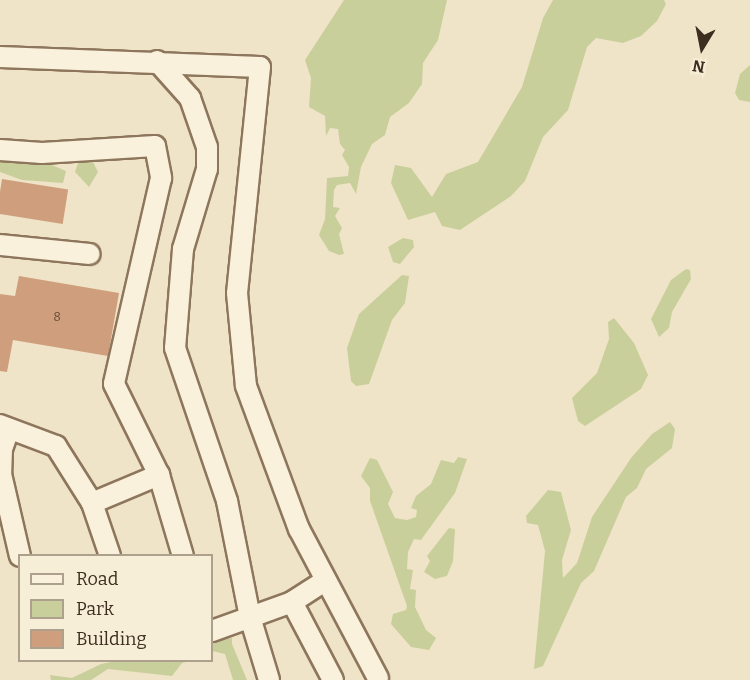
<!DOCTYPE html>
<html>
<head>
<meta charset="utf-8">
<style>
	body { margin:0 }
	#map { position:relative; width:750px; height:680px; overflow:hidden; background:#f0e4c8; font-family:Bitter,serif }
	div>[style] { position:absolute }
	.green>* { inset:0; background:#c9cf9b }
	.building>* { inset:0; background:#cf9f7d; transform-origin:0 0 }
	.roads { filter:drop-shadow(2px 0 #8d765c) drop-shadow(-2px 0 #8d765c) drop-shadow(0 2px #8d765c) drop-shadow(0 -2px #8d765c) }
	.minor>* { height:20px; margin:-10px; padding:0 10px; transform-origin:10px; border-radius:10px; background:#faf1dc }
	span { translate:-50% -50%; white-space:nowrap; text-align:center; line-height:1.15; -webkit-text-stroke:6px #f7eed8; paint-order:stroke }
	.number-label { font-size:12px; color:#624a37 }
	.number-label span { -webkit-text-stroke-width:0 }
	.legend { position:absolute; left:18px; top:554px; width:195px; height:108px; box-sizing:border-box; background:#f7eed8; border:2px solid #ada18e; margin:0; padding:8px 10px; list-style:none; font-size:18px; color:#3d2e20 }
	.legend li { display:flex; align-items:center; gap:12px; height:30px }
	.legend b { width:30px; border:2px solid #ada18e }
	.north { position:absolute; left:672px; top:18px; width:60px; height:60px; -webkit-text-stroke:4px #f7eed8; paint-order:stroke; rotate:190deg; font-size:16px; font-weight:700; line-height:24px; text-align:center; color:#3d2e20 }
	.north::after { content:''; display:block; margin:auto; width:21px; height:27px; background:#3d2e20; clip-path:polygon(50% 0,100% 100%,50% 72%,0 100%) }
</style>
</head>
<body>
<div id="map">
	<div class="green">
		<i style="clip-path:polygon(344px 0,447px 0,438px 40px,423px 63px,422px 84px,409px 103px,390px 117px,385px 135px,372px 144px,361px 167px,356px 194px,350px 183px,337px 185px,334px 190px,333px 207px,340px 208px,335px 216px,342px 228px,339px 234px,344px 254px,339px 255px,329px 251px,319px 235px,325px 219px,327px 178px,348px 176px,349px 167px,342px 155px,345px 150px,340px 144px,338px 129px,330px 128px,326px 136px,325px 116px,309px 107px,311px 78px,305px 60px)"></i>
		<i style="clip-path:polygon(553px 0,664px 0,666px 4px,657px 21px,641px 36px,623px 43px,596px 38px,587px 47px,568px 110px,543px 137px,525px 181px,511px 196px,460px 230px,442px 226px,435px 212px,408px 220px,391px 183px,395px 165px,411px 168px,432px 197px,446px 174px,478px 162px,522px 87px,543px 18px)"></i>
		<i style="clip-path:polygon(750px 65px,750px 102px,739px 100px,735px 93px,740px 74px)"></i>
		<i style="clip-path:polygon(0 159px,47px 163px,66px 171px,63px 183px,22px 180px,0 172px)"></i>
		<i style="clip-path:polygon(79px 160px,93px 162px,98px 172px,89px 187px,75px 172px)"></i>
		<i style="clip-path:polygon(403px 238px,413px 240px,414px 247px,400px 264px,393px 262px,388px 247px)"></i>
		<i style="clip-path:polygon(686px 269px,690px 270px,691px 279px,672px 312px,669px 328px,659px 337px,651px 319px,671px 280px)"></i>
		<i style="clip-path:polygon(402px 275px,409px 276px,405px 303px,392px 320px,369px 384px,356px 386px,351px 381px,347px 348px,359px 314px)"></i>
		<i style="clip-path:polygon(614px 318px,634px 343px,648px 375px,641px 389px,585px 426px,578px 421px,572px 398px,597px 373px,609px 339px,608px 322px)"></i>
		<i style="clip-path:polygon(670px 422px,675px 429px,672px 448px,646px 469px,637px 488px,626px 497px,594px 571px,581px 583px,543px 666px,534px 669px,545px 551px,538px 525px,527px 523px,526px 516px,548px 490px,561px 492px,571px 530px,562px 560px,563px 578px,577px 563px,592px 517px,631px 458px,652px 434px)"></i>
		<i style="clip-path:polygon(458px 457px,467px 459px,455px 493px,421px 540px,414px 539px,408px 552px,407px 569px,413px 570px,410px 589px,416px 590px,415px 607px,426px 630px,436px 638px,429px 650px,411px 647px,391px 624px,393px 614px,406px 610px,407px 606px,370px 501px,370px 488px,361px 476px,370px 458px,377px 460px,393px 492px,388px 504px,395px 518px,407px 520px,416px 517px,417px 510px,411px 508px,416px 496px,431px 484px,441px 460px,454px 463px)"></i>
		<i style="clip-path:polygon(449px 528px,455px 529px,453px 561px,447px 576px,435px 579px,424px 572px,430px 561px,427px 556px)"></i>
		<i style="clip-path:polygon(232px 638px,232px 644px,247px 680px,233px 680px,225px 654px,212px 651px,212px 642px)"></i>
		<i style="clip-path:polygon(116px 661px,116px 660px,191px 661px,182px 663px,172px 676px,108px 669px,91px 680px,51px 680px,50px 675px,72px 678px,101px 664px)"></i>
	</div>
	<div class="building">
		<i style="left:2px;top:179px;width:67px;height:35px;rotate:9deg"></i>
		<i style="clip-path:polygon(19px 276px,119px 293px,108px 356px,13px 340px,7px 372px,0 371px,0 294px,15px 296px)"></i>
	</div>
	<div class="roads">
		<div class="minor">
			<i style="left:0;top:57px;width:260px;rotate:2.2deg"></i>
			<i style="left:260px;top:67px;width:227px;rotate:95.8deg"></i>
			<i style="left:237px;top:293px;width:93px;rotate:84.5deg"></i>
			<i style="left:246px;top:386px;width:153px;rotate:69.7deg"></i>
			<i style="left:299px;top:529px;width:169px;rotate:62.1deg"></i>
			<i style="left:157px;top:61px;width:50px;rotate:48.3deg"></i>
			<i style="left:190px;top:98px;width:52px;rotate:70.9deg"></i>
			<i style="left:207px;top:147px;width:22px;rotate:90deg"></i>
			<i style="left:207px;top:169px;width:84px;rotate:106.7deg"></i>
			<i style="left:183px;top:249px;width:99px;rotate:94.6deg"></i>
			<i style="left:175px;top:348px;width:162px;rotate:71.2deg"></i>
			<i style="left:227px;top:501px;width:118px;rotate:78.8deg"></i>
			<i style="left:250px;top:617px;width:66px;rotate:73.2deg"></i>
			<i style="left:0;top:150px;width:42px;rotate:4.1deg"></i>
			<i style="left:42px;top:153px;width:113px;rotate:-3.5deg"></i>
			<i style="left:155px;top:146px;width:33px;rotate:79deg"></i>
			<i style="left:161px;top:178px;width:211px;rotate:102.9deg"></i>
			<i style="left:114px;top:384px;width:102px;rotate:63.7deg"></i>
			<i style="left:159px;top:475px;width:84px;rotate:73.5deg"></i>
			<i style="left:0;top:245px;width:90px;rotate:5.7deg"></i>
			<i style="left:0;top:425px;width:60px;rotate:20.6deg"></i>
			<i style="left:56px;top:446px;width:67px;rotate:57.7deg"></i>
			<i style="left:92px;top:503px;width:56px;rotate:71.2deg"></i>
			<i style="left:9px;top:429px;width:21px;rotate:109deg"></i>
			<i style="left:2px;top:449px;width:25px;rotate:92deg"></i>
			<i style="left:1px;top:474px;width:84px;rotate:77deg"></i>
			<i style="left:92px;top:503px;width:73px;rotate:-22.7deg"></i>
			<i style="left:292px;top:602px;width:88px;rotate:62.3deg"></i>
			<i style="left:212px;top:631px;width:85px;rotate:-19.9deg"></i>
			<i style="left:292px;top:602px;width:40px;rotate:-32.9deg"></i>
		</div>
	</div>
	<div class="number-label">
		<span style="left:57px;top:318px">8</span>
	</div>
	<ul class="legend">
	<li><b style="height:8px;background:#faf1dc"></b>Road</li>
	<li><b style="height:16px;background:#c9cf9b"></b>Park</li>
	<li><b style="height:16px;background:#cf9f7d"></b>Building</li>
	</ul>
	<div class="north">N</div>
</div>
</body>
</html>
